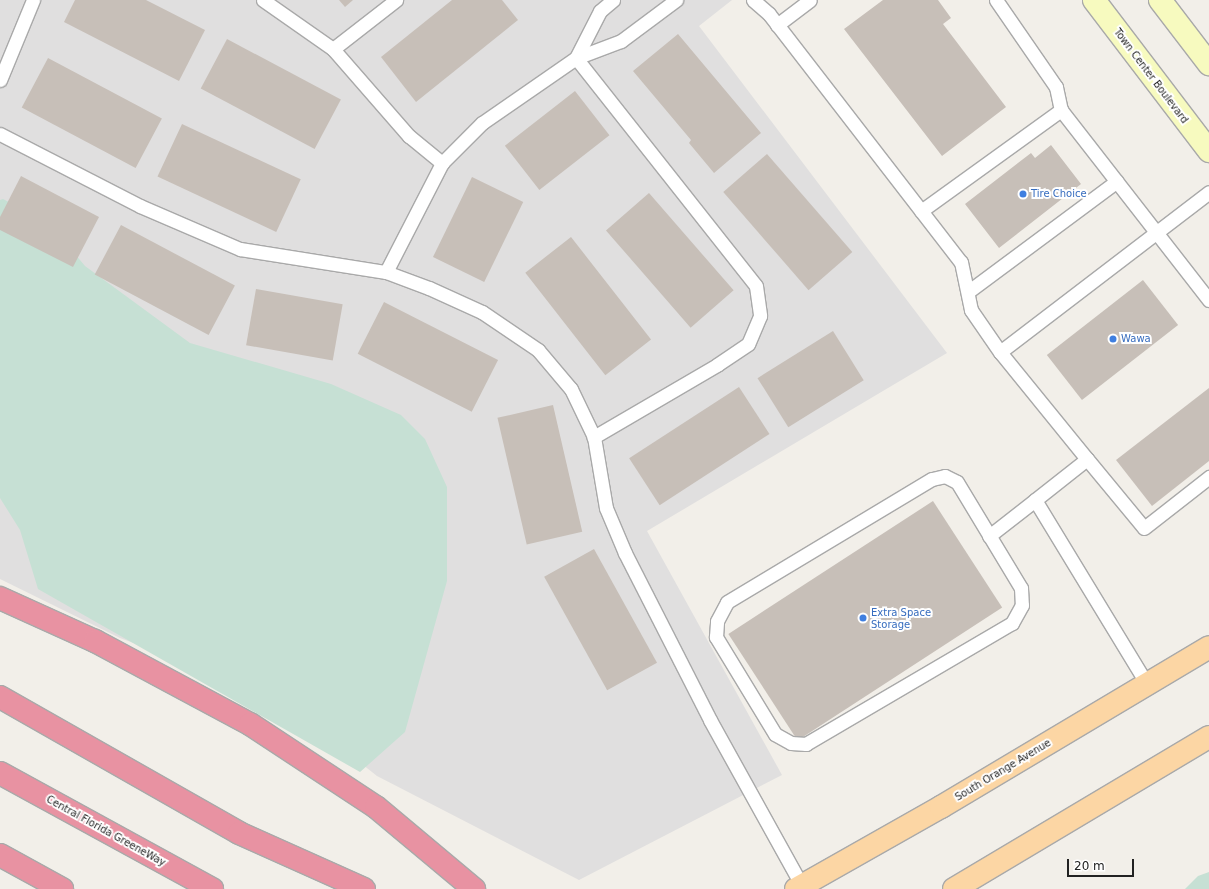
<!DOCTYPE html>
<html>
<head>
<meta charset="utf-8">
<style>
	body { margin:0 }
	#map { position:relative; width:1209px; height:889px; overflow:hidden; background:#f2efe9; font-family:"DejaVu Sans",sans-serif }
	div>[style] { position:absolute }
	.residential>* { inset:0; background:#e0dfdf }
	.wetland>* { inset:0; background:#c6e0d4 }
	.building>* { inset:0; background:#c7bfb8; transform-origin:0 0 }
	.roads { filter:drop-shadow(1px 0 #a9a9a9) drop-shadow(-1px 0 #a9a9a9) drop-shadow(0 1px #a9a9a9) drop-shadow(0 -1px #a9a9a9) }
	.lane>* { height:13px; margin:-6.5px; padding:0 6.5px; transform-origin:6.5px; border-radius:6.5px; background:#fff }
	.secondary>* { height:22px; margin:-11px; padding:0 11px; transform-origin:11px; border-radius:11px; background:#f7fabf }
	.primary>* { height:22px; margin:-11px; padding:0 11px; transform-origin:11px; border-radius:11px; background:#fcd6a4 }
	.highway>* { height:22px; margin:-11px; padding:0 11px; transform-origin:11px; border-radius:11px; background:#e892a2 }
	.dots>* { width:11px; height:11px; translate:-50% -50%; box-sizing:border-box; border:2px solid #fff; border-radius:50% }
	span { translate:-50% -50%; white-space:nowrap; text-align:center; line-height:1.15; -webkit-text-stroke:4px #fff; paint-order:stroke }
	.street-label { font-size:10px; color:#222 }
	.shop-label { font-size:10px; color:#366cbe }
	.left { translate:0 -50%; text-align:left }
	.scale { position:absolute; left:1067px; top:859px; width:67px; height:18px; box-sizing:border-box; border:2px solid #222; border-top:0; padding-left:5px; font-size:12px; line-height:14px; white-space:nowrap; color:#222; -webkit-text-stroke:3px #fff; paint-order:stroke }
</style>
</head>
<body>
<div id="map">
	<div class="residential">
		<i style="clip-path:polygon(0 0,732px 0,699px 26px,947px 353px,647px 531px,782px 775px,579px 880px,377px 776px,275px 695px,120px 638px,0 579px)"></i>
	</div>
	<div class="wetland">
		<i style="clip-path:polygon(3px 199px,49px 223px,85px 266px,190px 343px,331px 384px,401px 415px,425px 439px,447px 487px,447px 581px,405px 732px,360px 772px,38px 589px,20px 530px,0 498px,0 200px)"></i>
		<i style="clip-path:polygon(1209px 872px,1209px 889px,1185px 889px,1198px 876px)"></i>
	</div>
	<div class="building">
		<i style="clip-path:polygon(75px 0,146px 0,205px 30px,179px 81px,64px 22px)"></i>
		<i style="clip-path:polygon(339px 0,353px 0,345px 7px)"></i>
		<i style="clip-path:polygon(452px 0,502px 0,518px 20px,416px 102px,381px 57px)"></i>
		<i style="clip-path:polygon(883px 0,938px 0,951px 18px,943px 24px,1006px 107px,942px 156px,844px 29px)"></i>
		<i style="clip-path:polygon(678px 34px,761px 133px,714px 173px,689px 143px,691px 140px,633px 71px)"></i>
		<i style="left:227px;top:39px;width:129px;height:56px;rotate:28deg"></i>
		<i style="left:48px;top:58px;width:129px;height:56px;rotate:28deg"></i>
		<i style="left:575px;top:91px;width:56px;height:89px;rotate:52deg"></i>
		<i style="left:182px;top:124px;width:131px;height:58px;rotate:25deg"></i>
		<i style="clip-path:polygon(1051px 145px,1081px 184px,999px 248px,965px 204px,1031px 153px,1035px 158px)"></i>
		<i style="left:767px;top:154px;width:130px;height:58px;rotate:49deg"></i>
		<i style="clip-path:polygon(21px 176px,99px 217px,73px 267px,0 230px,0 217px)"></i>
		<i style="left:472px;top:177px;width:57px;height:89px;rotate:26deg"></i>
		<i style="left:649px;top:193px;width:129px;height:57px;rotate:49deg"></i>
		<i style="left:121px;top:225px;width:129px;height:56px;rotate:28deg"></i>
		<i style="left:571px;top:237px;width:130px;height:58px;rotate:52deg"></i>
		<i style="left:1143px;top:280px;width:57px;height:122px;rotate:52deg"></i>
		<i style="left:256px;top:289px;width:88px;height:57px;rotate:10deg"></i>
		<i style="left:384px;top:302px;width:128px;height:58px;rotate:27deg"></i>
		<i style="left:833px;top:331px;width:58px;height:89px;rotate:58deg"></i>
		<i style="left:739px;top:387px;width:56px;height:131px;rotate:57deg"></i>
		<i style="clip-path:polygon(1209px 388px,1209px 461px,1152px 506px,1116px 460px)"></i>
		<i style="left:553px;top:405px;width:130px;height:57px;rotate:77deg"></i>
		<i style="left:933px;top:501px;width:127px;height:244px;rotate:57deg"></i>
		<i style="left:594px;top:549px;width:130px;height:57px;rotate:61deg"></i>
	</div>
	<div class="roads">
		<div class="lane">
			<i style="left:263px;top:0;width:85px;rotate:35deg"></i>
			<i style="left:333px;top:49px;width:116px;rotate:48.9deg"></i>
			<i style="left:409px;top:136px;width:43px;rotate:39.3deg"></i>
			<i style="left:753px;top:0;width:21px;rotate:41deg"></i>
			<i style="left:769px;top:14px;width:314px;rotate:52.3deg"></i>
			<i style="left:961px;top:262px;width:49px;rotate:78.2deg"></i>
			<i style="left:971px;top:310px;width:51px;rotate:55.4deg"></i>
			<i style="left:1000px;top:352px;width:263px;rotate:-37.4deg"></i>
			<i style="left:996px;top:0;width:106px;rotate:55.4deg"></i>
			<i style="left:1056px;top:87px;width:24px;rotate:78deg"></i>
			<i style="left:777px;top:25px;width:41px;rotate:-37.1deg"></i>
			<i style="left:333px;top:49px;width:80px;rotate:-37.9deg"></i>
			<i style="left:576px;top:58px;width:290px;rotate:51.7deg"></i>
			<i style="left:756px;top:286px;width:30px;rotate:82deg"></i>
			<i style="left:760px;top:316px;width:30px;rotate:113deg"></i>
			<i style="left:748px;top:344px;width:37px;rotate:146deg"></i>
			<i style="left:717px;top:365px;width:143px;rotate:149.7deg"></i>
			<i style="left:576px;top:58px;width:53px;rotate:-62.9deg"></i>
			<i style="left:600px;top:11px;width:17px;rotate:-40deg"></i>
			<i style="left:0;top:80px;width:87px;rotate:-67.6deg"></i>
			<i style="left:0;top:134px;width:157px;rotate:27.2deg"></i>
			<i style="left:140px;top:206px;width:109px;rotate:23.3deg"></i>
			<i style="left:240px;top:249px;width:148px;rotate:9deg"></i>
			<i style="left:386px;top:272px;width:46px;rotate:20.4deg"></i>
			<i style="left:429px;top:288px;width:58px;rotate:24.4deg"></i>
			<i style="left:482px;top:312px;width:68px;rotate:34.2deg"></i>
			<i style="left:538px;top:350px;width:51px;rotate:49.8deg"></i>
			<i style="left:571px;top:389px;width:53px;rotate:64.4deg"></i>
			<i style="left:594px;top:437px;width:72px;rotate:80.4deg"></i>
			<i style="left:606px;top:508px;width:49px;rotate:67.1deg"></i>
			<i style="left:625px;top:553px;width:187px;rotate:63deg"></i>
			<i style="left:710px;top:720px;width:190px;rotate:61deg"></i>
			<i style="left:921px;top:211px;width:173px;rotate:-35.8deg"></i>
			<i style="left:1061px;top:110px;width:241px;rotate:52.1deg"></i>
			<i style="left:386px;top:272px;width:123px;rotate:-62.8deg"></i>
			<i style="left:442px;top:163px;width:57px;rotate:-45deg"></i>
			<i style="left:482px;top:123px;width:114px;rotate:-34.7deg"></i>
			<i style="left:576px;top:58px;width:48px;rotate:-20.7deg"></i>
			<i style="left:621px;top:41px;width:69px;rotate:-36.7deg"></i>
			<i style="left:969px;top:291px;width:184px;rotate:-36.6deg"></i>
			<i style="left:1000px;top:352px;width:138px;rotate:50.9deg"></i>
			<i style="left:1087px;top:459px;width:66px;rotate:141.7deg"></i>
			<i style="left:1035px;top:500px;width:215px;rotate:58.7deg"></i>
			<i style="left:1087px;top:459px;width:89px;rotate:50.4deg"></i>
			<i style="left:1144px;top:528px;width:83px;rotate:-38.1deg"></i>
			<i style="left:945px;top:476px;width:13px;rotate:27deg"></i>
			<i style="left:957px;top:482px;width:124px;rotate:58.9deg"></i>
			<i style="left:1021px;top:588px;width:17px;rotate:87deg"></i>
			<i style="left:1022px;top:605px;width:21px;rotate:119deg"></i>
			<i style="left:1012px;top:623px;width:239px;rotate:149.6deg"></i>
			<i style="left:806px;top:744px;width:15px;rotate:-176deg"></i>
			<i style="left:791px;top:743px;width:18px;rotate:-151deg"></i>
			<i style="left:775px;top:734px;width:114px;rotate:-121.3deg"></i>
			<i style="left:716px;top:637px;width:16px;rotate:-86deg"></i>
			<i style="left:717px;top:621px;width:21px;rotate:-62deg"></i>
			<i style="left:727px;top:602px;width:239px;rotate:-31deg"></i>
			<i style="left:932px;top:479px;width:13px;rotate:-13deg"></i>
			<i style="left:989px;top:536px;width:58px;rotate:-38deg"></i>
		</div>
		<div class="secondary">
			<i style="left:1094px;top:0;width:190px;rotate:52.7deg"></i>
			<i style="left:1160px;top:0;width:81px;rotate:52.6deg"></i>
		</div>
		<div class="primary">
			<i style="left:796px;top:889px;width:167px;rotate:-29.5deg"></i>
			<i style="left:941px;top:807px;width:312px;rotate:-30.8deg"></i>
			<i style="left:954px;top:889px;width:297px;rotate:-30.8deg"></i>
		</div>
		<div class="highway">
			<i style="left:0;top:598px;width:104px;rotate:24.4deg"></i>
			<i style="left:95px;top:641px;width:176px;rotate:28.2deg"></i>
			<i style="left:250px;top:724px;width:151px;rotate:33.4deg"></i>
			<i style="left:376px;top:807px;width:128px;rotate:39.9deg"></i>
			<i style="left:0;top:697px;width:275px;rotate:29.6deg"></i>
			<i style="left:239px;top:833px;width:137px;rotate:24.1deg"></i>
			<i style="left:0;top:773px;width:242px;rotate:28.7deg"></i>
			<i style="left:0;top:855px;width:71px;rotate:28.7deg"></i>
		</div>
	</div>
	<div class="dots">
		<i style="left:1023px;top:194px;background:#3f7fe0"></i>
		<i style="left:1113px;top:339px;background:#3f7fe0"></i>
		<i style="left:863px;top:618px;background:#3f7fe0"></i>
	</div>
	<div class="street-label">
		<span style="left:1151px;top:76px;rotate:53deg">Town Center Boulevard</span>
		<span style="left:1003px;top:770px;rotate:-31deg">South Orange Avenue</span>
		<span style="left:106px;top:831px;rotate:29deg">Central Florida GreeneWay</span>
	</div>
	<div class="shop-label">
		<span class="left" style="left:1031px;top:194px">Tire Choice</span>
		<span class="left" style="left:1121px;top:339px">Wawa</span>
		<span class="left" style="left:871px;top:618px">Extra Space<br>Storage</span>
	</div>
	<div class="scale">20 m</div>
</div>
</body>
</html>
